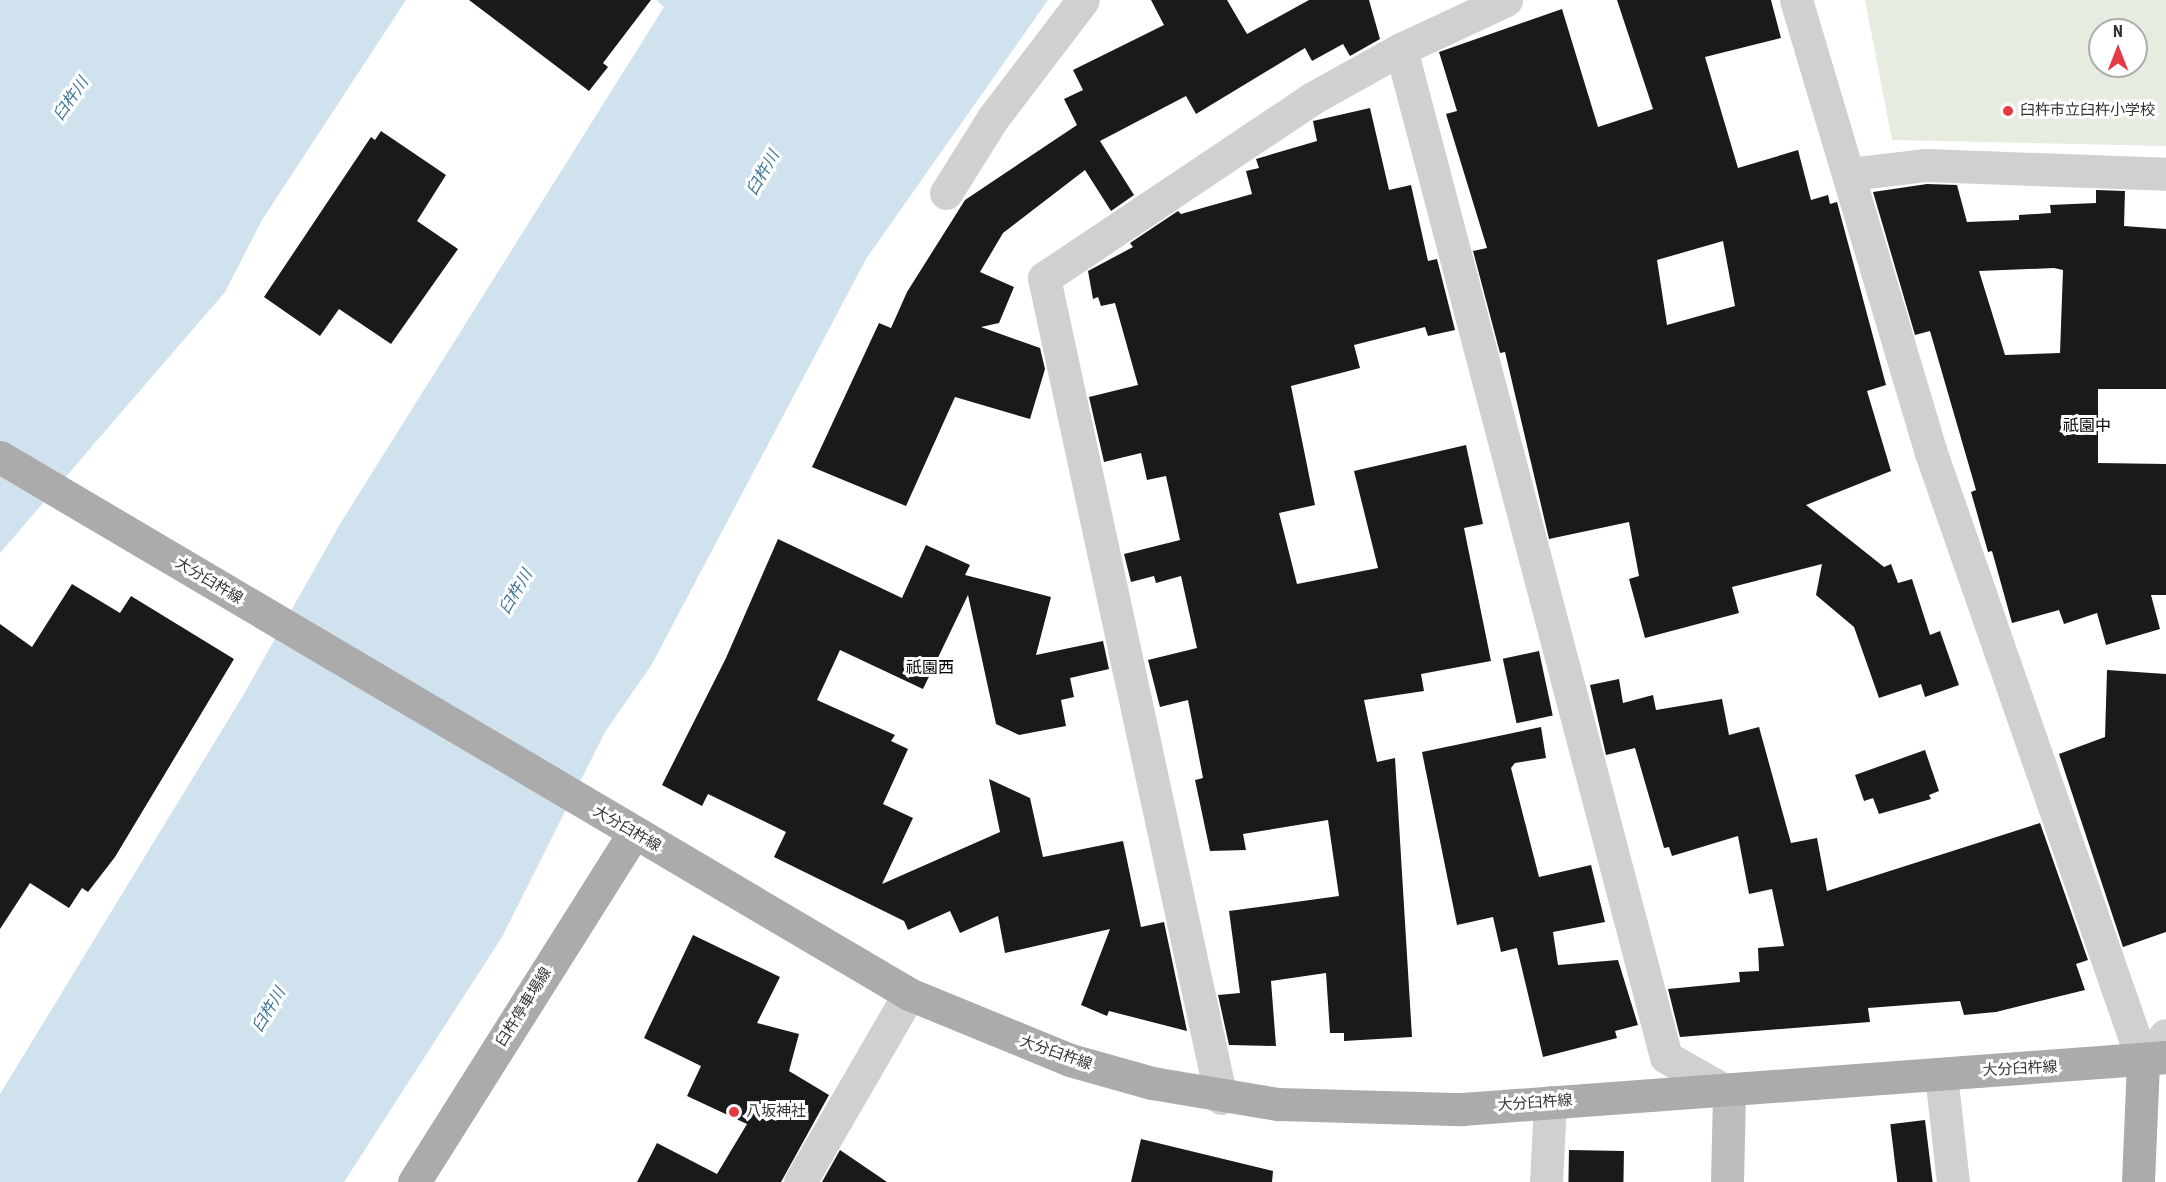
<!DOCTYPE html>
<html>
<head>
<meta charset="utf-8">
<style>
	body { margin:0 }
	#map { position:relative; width:2166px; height:1182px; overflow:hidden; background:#fff; font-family:"Roboto Condensed","Noto Sans JP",sans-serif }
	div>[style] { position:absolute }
	.green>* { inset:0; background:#e6ecdf }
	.water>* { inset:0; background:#cfe2ee }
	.building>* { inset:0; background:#1a1a1a; transform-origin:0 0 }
	.street>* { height:33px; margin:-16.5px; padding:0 16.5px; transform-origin:16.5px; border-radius:16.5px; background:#d0d0d0 }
	.secondary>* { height:33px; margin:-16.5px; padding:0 16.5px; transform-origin:16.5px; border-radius:16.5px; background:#bdbdbd }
	.primary>* { height:33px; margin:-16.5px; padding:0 16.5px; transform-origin:16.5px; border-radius:16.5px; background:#ababab }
	.dots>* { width:16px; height:16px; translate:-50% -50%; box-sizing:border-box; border:3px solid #fff; border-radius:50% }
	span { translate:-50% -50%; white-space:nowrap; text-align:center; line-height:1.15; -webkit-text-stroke:6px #fff; paint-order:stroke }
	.poi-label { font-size:15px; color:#333 }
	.left { translate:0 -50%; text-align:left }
	.street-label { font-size:15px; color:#333 }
	.water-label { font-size:16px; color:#3f7597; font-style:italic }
	.neighbourhood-label { font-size:16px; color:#000 }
	.north { position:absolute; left:2088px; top:18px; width:60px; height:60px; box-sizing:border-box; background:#fff; border:2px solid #adadad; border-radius:50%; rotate:0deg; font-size:16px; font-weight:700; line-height:24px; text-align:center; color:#333 }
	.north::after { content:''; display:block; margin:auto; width:21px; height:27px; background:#e63946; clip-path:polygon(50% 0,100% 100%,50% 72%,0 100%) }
</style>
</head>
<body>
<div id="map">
	<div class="green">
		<i style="clip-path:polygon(evenodd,1865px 0,2166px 0,2166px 146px,1892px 140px,1865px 0,2100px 30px,2136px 30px,2136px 66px,2100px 66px,2100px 30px)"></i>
	</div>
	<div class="water">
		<i style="clip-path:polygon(0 0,406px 0,262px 220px,225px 292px,0 553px)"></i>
		<i style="clip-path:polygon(656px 0,1048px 0,866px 259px,652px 664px,605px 732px,502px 937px,344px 1182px,0 1182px,0 1094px,241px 699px,340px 524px,664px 7px)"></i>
	</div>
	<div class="building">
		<i style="clip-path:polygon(469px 0,651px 0,603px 63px,608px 67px,589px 91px)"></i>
		<i style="clip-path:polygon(1151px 0,1227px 0,1247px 34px,1309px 0,1369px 0,1380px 39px,1350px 56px,1343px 44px,1312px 61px,1305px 48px,1196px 114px,1186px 96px,1100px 141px,1134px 195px,1111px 211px,1085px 170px,1003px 233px,980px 272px,1014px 287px,999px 323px,981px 327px,1040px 348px,1045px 369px,1030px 419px,955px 397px,906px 506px,812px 467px,879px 323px,891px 328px,907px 292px,965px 200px,1077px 125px,1064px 99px,1083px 90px,1073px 70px,1164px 25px)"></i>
		<i style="clip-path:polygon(evenodd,1617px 0,1771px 0,1781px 38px,1705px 57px,1738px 168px,1798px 150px,1811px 200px,1828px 195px,1830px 204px,1837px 202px,1886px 385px,1867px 391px,1891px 471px,1806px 505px,1884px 567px,1891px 564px,1898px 583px,1912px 579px,1930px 635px,1940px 631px,1959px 685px,1925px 697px,1921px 684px,1879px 698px,1854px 627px,1816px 595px,1822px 564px,1732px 587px,1739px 613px,1645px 638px,1629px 579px,1639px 576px,1629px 522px,1549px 539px,1505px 352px,1500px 353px,1473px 251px,1487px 248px,1446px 114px,1457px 111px,1439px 52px,1562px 9px,1598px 127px,1653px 109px,1617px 0,1723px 241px,1735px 306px,1667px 325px,1657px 260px,1723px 241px)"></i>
		<i style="clip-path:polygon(1370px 108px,1389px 190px,1411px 185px,1428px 261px,1437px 259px,1455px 330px,1428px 336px,1425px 327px,1354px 345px,1360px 368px,1291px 386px,1315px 505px,1279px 513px,1297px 584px,1378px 568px,1354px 471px,1466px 445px,1483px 524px,1464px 528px,1491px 661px,1421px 674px,1424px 691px,1364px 700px,1377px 762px,1395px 758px,1412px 1037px,1344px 1041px,1344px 1033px,1330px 1033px,1326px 973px,1271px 981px,1276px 1046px,1229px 1045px,1218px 995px,1240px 993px,1229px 911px,1339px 896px,1328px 820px,1243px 834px,1246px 850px,1210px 851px,1195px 780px,1203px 778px,1188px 700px,1160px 707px,1148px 660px,1197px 648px,1181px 576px,1156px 583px,1154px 576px,1131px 582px,1124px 554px,1180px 540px,1166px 476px,1147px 480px,1141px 453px,1104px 462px,1089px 397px,1138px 385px,1115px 303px,1101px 306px,1098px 297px,1093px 299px,1088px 271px,1133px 247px,1130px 243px,1178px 211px,1181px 214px,1252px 194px,1246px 171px,1259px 168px,1256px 159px,1317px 141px,1313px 121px)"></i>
		<i style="clip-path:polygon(381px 131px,446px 175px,417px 221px,458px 249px,391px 344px,339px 309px,320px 336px,264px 297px,371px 137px,375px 140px)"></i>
		<i style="clip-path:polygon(evenodd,1927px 184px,1957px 185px,1967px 222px,2019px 220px,2019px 215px,2051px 213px,2050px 205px,2096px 203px,2096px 190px,2125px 191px,2124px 226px,2166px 229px,2166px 389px,2098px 389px,2098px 463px,2166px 464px,2166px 595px,2151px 595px,2160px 629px,2106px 645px,2097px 613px,2064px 624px,2059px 610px,2012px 623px,1992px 551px,1988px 552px,1971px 492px,1976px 490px,1930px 331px,1915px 335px,1873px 192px,1927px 184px,2054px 268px,2063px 270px,2060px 353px,2005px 355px,1979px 271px,2054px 268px)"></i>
		<i style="clip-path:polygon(778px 539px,902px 598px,926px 545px,970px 565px,965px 575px,1051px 597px,1036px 655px,1103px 641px,1109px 669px,1070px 678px,1074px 697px,1061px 700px,1066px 726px,1019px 735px,996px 724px,968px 595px,923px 689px,840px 650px,817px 700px,895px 735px,891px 741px,908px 749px,883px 804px,913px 818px,882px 884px,1000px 832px,989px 779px,1030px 798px,1043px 857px,1123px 841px,1141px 927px,1164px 922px,1187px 1031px,1109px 1011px,1107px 1016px,1081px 1005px,1110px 929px,1005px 953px,998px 916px,960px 933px,950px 911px,908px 930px,904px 921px,774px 857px,786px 832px,708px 794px,702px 806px,662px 785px,726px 658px)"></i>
		<i style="clip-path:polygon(72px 584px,120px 613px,131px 596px,234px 659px,115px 857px,88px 892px,82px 888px,69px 908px,30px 883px,0 929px,0 624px,32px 647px)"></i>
		<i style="left:1539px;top:651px;width:66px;height:37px;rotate:78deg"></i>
		<i style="clip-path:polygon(2107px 670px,2166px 674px,2166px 932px,2123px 947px,2059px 754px,2105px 737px)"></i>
		<i style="clip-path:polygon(1619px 679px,1623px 703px,1653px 695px,1656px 710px,1722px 699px,1729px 735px,1759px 727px,1791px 843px,1817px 838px,1827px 891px,2040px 823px,2088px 960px,2076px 964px,2085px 990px,1996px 1012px,1964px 1015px,1960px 1001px,1868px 1008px,1870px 1022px,1680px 1037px,1668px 989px,1740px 982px,1739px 972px,1759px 971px,1758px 948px,1784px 946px,1772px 889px,1749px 894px,1738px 836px,1672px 856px,1669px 847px,1664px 848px,1635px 748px,1606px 755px,1590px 685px)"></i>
		<i style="clip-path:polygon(1541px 727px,1546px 758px,1515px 763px,1511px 768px,1539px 877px,1591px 865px,1605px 922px,1553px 932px,1558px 965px,1618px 960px,1638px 1025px,1615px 1031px,1617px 1038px,1543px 1057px,1517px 948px,1501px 952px,1493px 917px,1457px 925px,1422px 752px)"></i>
		<i style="clip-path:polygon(1925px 750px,1939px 791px,1929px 795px,1931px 799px,1879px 814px,1873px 798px,1864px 801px,1855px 775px)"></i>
		<i style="clip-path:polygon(693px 935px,780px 977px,757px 1023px,799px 1034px,789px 1071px,829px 1095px,781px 1182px,637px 1182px,657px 1143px,717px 1174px,747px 1124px,687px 1096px,701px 1066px,644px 1038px)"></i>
		<i style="left:1925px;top:1120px;width:63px;height:35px;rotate:83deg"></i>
		<i style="clip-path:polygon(1141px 1139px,1273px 1171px,1272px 1182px,1131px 1182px)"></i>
		<i style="clip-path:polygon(840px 1150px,887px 1182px,822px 1182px)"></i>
		<i style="left:1569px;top:1150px;width:55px;height:32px;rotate:1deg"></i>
	</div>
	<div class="street">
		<i style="left:1796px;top:0;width:470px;rotate:73.4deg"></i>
		<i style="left:1930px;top:450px;width:648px;rotate:70.81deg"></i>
		<i style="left:1401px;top:49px;width:1042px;rotate:75.27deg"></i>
		<i style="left:1666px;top:1057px;width:73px;rotate:29.7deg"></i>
		<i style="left:1850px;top:174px;width:77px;rotate:-6.8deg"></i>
		<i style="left:1926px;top:165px;width:240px;rotate:2.1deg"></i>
		<i style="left:946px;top:193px;width:89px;rotate:-57.9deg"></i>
		<i style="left:993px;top:118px;width:148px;rotate:-52.7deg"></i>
		<i style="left:2143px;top:1062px;width:35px;rotate:-50deg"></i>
		<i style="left:1941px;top:1074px;width:109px;rotate:83.7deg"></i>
		<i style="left:1221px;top:1098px;width:839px;rotate:-102.18deg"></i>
		<i style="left:1044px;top:278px;width:321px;rotate:-33.8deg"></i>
		<i style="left:1311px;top:99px;width:103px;rotate:-29.1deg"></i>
		<i style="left:1401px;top:49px;width:116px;rotate:-25deg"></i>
		<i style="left:800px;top:1182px;width:217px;rotate:-59.9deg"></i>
		<i style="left:1546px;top:1182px;width:80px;rotate:-87.1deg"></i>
	</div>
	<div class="secondary">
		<i style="left:1727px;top:1182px;width:89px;rotate:-88.7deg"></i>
	</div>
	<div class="primary">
		<i style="left:0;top:457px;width:1056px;rotate:30.57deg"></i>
		<i style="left:909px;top:994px;width:174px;rotate:22.3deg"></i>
		<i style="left:1070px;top:1060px;width:85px;rotate:15.7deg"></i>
		<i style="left:1152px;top:1083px;width:128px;rotate:9.5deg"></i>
		<i style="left:1278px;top:1104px;width:184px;rotate:1.6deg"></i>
		<i style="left:1462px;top:1109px;width:706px;rotate:-4.22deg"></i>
		<i style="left:414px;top:1182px;width:413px;rotate:-57.8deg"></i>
		<i style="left:2138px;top:1182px;width:120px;rotate:-87.6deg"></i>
	</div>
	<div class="dots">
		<i style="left:2008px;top:111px;background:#e63946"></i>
		<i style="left:734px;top:1112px;background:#e63946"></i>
	</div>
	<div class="poi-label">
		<span class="left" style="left:2020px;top:111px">臼杵市立臼杵小学校</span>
		<span class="left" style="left:746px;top:1112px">八坂神社</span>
	</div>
	<div class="street-label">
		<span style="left:209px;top:581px;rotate:31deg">大分臼杵線</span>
		<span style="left:627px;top:829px;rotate:30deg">大分臼杵線</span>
		<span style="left:524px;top:1007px;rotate:-58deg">臼杵停車場線</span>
		<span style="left:1056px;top:1053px;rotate:19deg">大分臼杵線</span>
		<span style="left:2020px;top:1069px;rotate:-3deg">大分臼杵線</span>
		<span style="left:1535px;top:1103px;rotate:-4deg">大分臼杵線</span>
	</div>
	<div class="water-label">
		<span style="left:71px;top:99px;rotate:-55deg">臼杵川</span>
		<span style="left:763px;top:173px;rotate:-60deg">臼杵川</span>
		<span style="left:516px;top:592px;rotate:-59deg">臼杵川</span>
		<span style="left:269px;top:1010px;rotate:-59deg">臼杵川</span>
	</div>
	<div class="neighbourhood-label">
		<span style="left:2087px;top:426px">祇園中</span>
		<span style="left:930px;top:668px">祇園西</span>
	</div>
	<div class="north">N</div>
</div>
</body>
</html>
